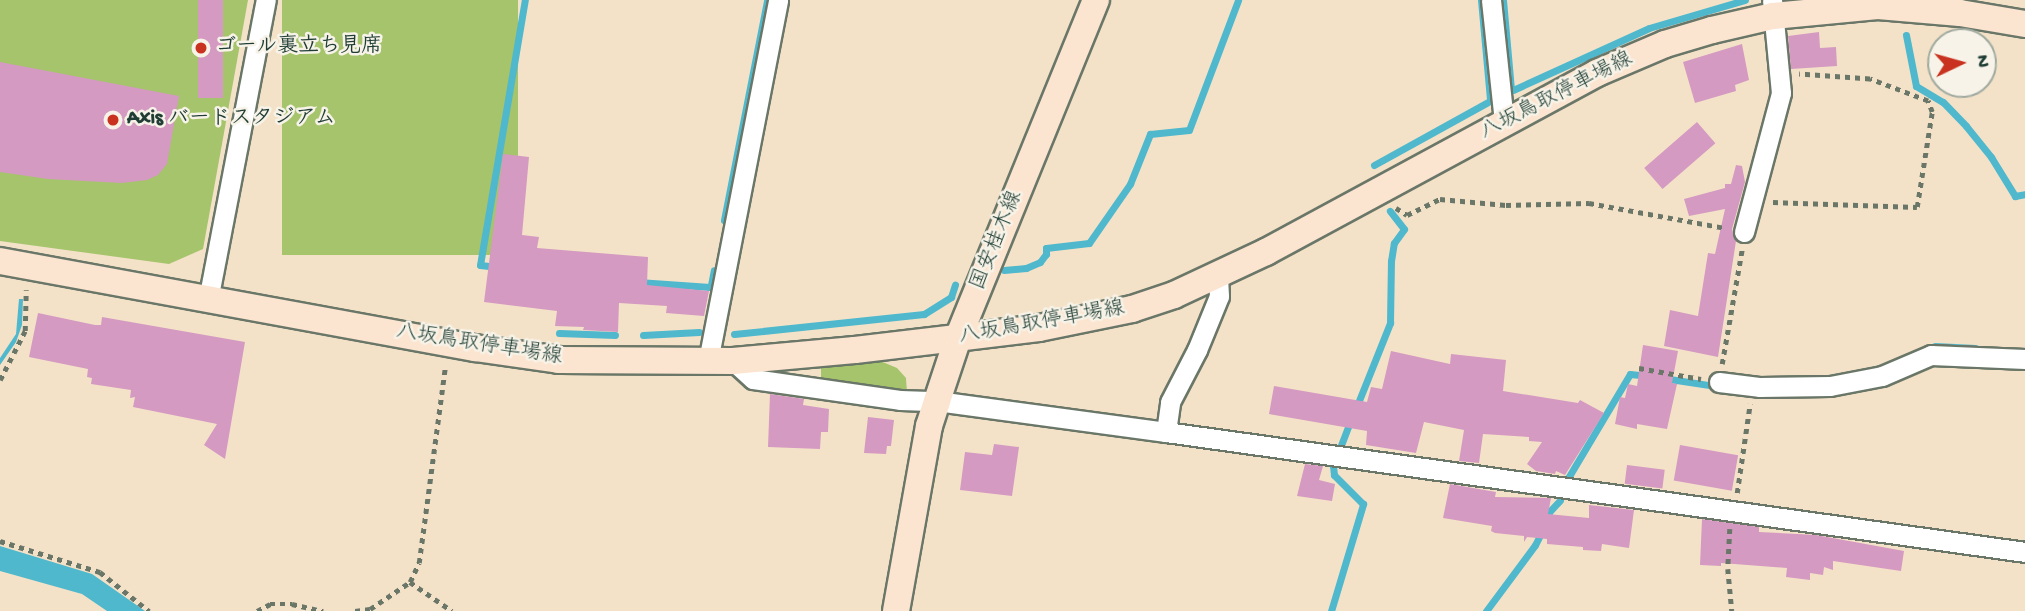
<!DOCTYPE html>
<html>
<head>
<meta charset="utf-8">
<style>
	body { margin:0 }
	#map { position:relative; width:2025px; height:611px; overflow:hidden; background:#f4e2c8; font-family:"Gochi Hand","Klee One",sans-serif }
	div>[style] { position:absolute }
	.green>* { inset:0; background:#a5c46c; transform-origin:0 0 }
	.water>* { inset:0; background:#4fb8cd }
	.stream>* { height:7px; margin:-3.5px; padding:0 3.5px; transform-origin:3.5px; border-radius:3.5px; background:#4fb8cd }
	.building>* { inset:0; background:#d49ac1; transform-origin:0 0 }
	.path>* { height:4.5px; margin-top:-2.25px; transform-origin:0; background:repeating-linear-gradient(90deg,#6a7768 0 5px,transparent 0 10px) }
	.roads { filter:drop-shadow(2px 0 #6a7768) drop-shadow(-2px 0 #6a7768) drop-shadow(0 2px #6a7768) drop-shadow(0 -2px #6a7768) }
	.street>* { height:19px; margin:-9.5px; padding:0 9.5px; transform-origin:9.5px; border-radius:9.5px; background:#fff }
	.secondary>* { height:26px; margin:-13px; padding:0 13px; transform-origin:13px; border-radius:13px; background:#fce5d0 }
	.dots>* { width:19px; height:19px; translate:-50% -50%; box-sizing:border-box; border:4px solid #f7f3e8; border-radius:50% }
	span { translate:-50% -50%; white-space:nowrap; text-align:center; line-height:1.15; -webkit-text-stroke:5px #f7f3e8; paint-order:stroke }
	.poi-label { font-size:21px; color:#1f3d34; font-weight:700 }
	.left { translate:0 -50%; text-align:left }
	.street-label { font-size:21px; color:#1f3d34 }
	.north { position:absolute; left:1927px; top:28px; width:70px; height:70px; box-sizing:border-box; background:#f7f3e8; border:2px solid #a1aaa0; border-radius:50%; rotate:85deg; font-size:19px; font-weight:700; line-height:28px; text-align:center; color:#1f3d34 }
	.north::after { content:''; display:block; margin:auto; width:24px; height:32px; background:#c8321e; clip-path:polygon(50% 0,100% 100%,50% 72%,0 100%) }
</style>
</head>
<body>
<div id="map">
	<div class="green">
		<i style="clip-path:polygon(0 0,248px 0,203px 249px,169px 264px,0 241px)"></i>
		<i style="left:282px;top:0;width:236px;height:255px"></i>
		<i style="clip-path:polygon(878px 360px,897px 368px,906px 378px,907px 393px,821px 383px,821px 366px)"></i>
	</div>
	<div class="water">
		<i style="clip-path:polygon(19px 299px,23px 299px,22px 325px,16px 342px,0 365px,0 358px,16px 334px)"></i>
		<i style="clip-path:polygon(0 546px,92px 574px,145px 611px,107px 611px,82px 594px,0 571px)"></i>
	</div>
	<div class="stream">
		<i style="left:1481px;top:0;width:99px;rotate:84.8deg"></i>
		<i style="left:1503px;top:0;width:89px;rotate:84.9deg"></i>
		<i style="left:1906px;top:35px;width:52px;rotate:78.9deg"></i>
		<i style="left:1916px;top:86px;width:31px;rotate:31deg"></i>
		<i style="left:1943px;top:102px;width:33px;rotate:46deg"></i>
		<i style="left:1966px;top:126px;width:40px;rotate:51deg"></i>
		<i style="left:1991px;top:157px;width:46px;rotate:58.4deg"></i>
		<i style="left:2015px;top:196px;width:10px;rotate:-11deg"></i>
		<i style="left:1513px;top:90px;width:149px;rotate:-24.5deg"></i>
		<i style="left:1649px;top:28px;width:100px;rotate:-16.3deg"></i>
		<i style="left:1374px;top:165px;width:130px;rotate:-28.9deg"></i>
		<i style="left:724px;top:220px;width:224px;rotate:-78.9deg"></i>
		<i style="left:497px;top:267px;width:17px;rotate:-173deg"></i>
		<i style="left:480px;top:265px;width:269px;rotate:-80.4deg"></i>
		<i style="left:1004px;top:270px;width:22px;rotate:-5deg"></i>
		<i style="left:1026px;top:268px;width:15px;rotate:-23deg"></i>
		<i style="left:1040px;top:262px;width:10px;rotate:-53deg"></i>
		<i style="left:1046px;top:254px;width:6px;rotate:-90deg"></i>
		<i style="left:1046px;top:248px;width:43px;rotate:-6.6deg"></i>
		<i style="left:1089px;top:243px;width:72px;rotate:-55.2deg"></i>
		<i style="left:1130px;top:184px;width:54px;rotate:-68.2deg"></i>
		<i style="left:1150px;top:134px;width:39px;rotate:-6deg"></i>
		<i style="left:1189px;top:130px;width:139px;rotate:-69.3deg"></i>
		<i style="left:638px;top:282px;width:72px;rotate:4deg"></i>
		<i style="left:711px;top:285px;width:15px;rotate:-79deg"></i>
		<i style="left:559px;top:333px;width:56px;rotate:2deg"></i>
		<i style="left:734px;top:334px;width:191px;rotate:-6deg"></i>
		<i style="left:924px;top:314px;width:32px;rotate:-32deg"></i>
		<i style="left:951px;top:297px;width:13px;rotate:-72deg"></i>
		<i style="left:643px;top:335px;width:56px;rotate:-3.1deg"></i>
		<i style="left:1935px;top:346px;width:40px;rotate:2.9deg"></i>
		<i style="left:1663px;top:378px;width:47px;rotate:8.7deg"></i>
		<i style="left:1356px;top:408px;width:92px;rotate:-68.2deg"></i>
		<i style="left:1390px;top:323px;width:62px;rotate:-89.1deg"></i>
		<i style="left:1391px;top:261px;width:18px;rotate:-81deg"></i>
		<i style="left:1394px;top:243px;width:17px;rotate:-54deg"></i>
		<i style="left:1404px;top:229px;width:23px;rotate:-128deg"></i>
		<i style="left:1568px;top:478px;width:121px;rotate:-59.2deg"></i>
		<i style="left:1630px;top:374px;width:18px;rotate:6deg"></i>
		<i style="left:1546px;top:520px;width:9px;rotate:-69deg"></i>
		<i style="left:1549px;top:512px;width:16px;rotate:-47deg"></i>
		<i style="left:1331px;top:611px;width:112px;rotate:-73.3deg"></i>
		<i style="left:1363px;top:504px;width:41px;rotate:-135deg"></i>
		<i style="left:1334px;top:475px;width:9px;rotate:-96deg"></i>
		<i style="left:1333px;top:466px;width:50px;rotate:-69deg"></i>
		<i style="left:1486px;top:611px;width:82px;rotate:-53.4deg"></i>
		<i style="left:1535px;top:545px;width:16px;rotate:-63deg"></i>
	</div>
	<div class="building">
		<i style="left:198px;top:0;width:25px;height:98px"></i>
		<i style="clip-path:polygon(1819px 32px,1820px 48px,1836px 47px,1837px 66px,1791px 69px,1788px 36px)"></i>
		<i style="clip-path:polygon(1742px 44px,1749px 80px,1735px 85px,1736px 91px,1695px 103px,1683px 62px)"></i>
		<i style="clip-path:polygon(0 62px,179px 96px,167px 164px,158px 175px,147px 180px,122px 183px,48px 179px,0 172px)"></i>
		<i style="left:1697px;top:122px;width:28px;height:70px;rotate:49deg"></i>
		<i style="clip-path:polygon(503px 154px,529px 157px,522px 235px,539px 237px,537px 248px,648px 257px,647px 285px,709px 291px,704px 316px,666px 313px,667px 306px,619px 303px,618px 332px,583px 330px,584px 327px,555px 326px,557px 311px,484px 302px)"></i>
		<i style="clip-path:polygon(1736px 165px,1742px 166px,1745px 182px,1732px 229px,1736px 241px,1718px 357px,1664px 346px,1670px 310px,1698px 316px,1708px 253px,1715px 254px,1725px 209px,1689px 216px,1684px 199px,1725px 188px,1725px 184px,1731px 184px)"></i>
		<i style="clip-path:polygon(38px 313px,95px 325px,101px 325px,102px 317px,245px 342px,225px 459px,204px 445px,217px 424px,133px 407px,135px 397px,130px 398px,131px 390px,91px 384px,92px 378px,87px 377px,88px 369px,29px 357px)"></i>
		<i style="clip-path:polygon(1643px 345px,1678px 351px,1672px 383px,1677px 384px,1667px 429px,1637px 424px,1637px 429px,1615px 424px,1620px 397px,1625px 398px,1628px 384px,1637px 386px)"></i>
		<i style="clip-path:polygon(1391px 351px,1450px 364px,1451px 354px,1506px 360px,1503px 391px,1578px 403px,1580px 400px,1604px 413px,1565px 475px,1556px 471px,1555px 474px,1536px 471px,1527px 464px,1542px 442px,1529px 441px,1529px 437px,1483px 434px,1479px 463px,1459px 461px,1464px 430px,1424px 422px,1416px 453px,1366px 445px,1367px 431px,1269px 414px,1274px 386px,1367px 402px,1371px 387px,1382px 389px)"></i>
		<i style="clip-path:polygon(770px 394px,804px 399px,803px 405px,829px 409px,828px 432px,821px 432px,820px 449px,768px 447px)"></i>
		<i style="clip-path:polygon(868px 417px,894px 420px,891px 446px,887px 446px,886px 454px,864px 453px)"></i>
		<i style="clip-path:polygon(994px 444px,1019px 447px,1012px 496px,960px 490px,965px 452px,992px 455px)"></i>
		<i style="left:1680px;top:445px;width:59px;height:36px;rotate:10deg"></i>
		<i style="clip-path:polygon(1305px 464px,1323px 466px,1319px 480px,1335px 484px,1332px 501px,1297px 496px)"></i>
		<i style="left:1627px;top:465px;width:38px;height:19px;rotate:7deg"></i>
		<i style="clip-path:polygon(1450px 484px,1496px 492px,1495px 497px,1551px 498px,1548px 514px,1589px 518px,1589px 505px,1634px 510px,1629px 548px,1602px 544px,1601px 551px,1583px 550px,1583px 547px,1547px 544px,1547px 539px,1527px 537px,1524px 542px,1524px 536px,1495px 533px,1491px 531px,1492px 526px,1443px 518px)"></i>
		<i style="clip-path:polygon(1702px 519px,1759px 527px,1759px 532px,1816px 535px,1904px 551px,1901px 571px,1833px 561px,1833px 570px,1824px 567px,1823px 575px,1810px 573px,1810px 580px,1786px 577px,1787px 568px,1721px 563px,1721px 566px,1700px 565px)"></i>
	</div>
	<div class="path">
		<i style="left:1773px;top:202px;width:144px;rotate:2deg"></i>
		<i style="left:1917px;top:207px;width:96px;rotate:-81deg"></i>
		<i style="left:1932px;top:112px;width:12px;rotate:-110deg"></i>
		<i style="left:1928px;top:101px;width:62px;rotate:-159.2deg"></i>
		<i style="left:1870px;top:79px;width:71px;rotate:-176deg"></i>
		<i style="left:1396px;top:208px;width:13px;rotate:32deg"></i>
		<i style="left:1407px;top:215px;width:37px;rotate:-26deg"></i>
		<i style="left:1440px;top:199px;width:66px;rotate:5.2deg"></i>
		<i style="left:1506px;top:205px;width:83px;rotate:-1.4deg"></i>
		<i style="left:1589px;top:203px;width:138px;rotate:10.4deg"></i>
		<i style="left:1722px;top:364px;width:117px;rotate:-80.1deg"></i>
		<i style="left:1639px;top:368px;width:63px;rotate:10.1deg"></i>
		<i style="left:0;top:380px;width:55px;rotate:-63deg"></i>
		<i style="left:25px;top:331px;width:41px;rotate:-88.6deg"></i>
		<i style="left:1737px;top:493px;width:90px;rotate:-81.7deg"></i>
		<i style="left:1730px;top:529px;width:40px;rotate:92.9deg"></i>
		<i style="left:1728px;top:569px;width:42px;rotate:84.6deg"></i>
		<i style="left:0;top:541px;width:105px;rotate:17.2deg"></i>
		<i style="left:100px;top:572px;width:63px;rotate:38.5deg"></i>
		<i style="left:410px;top:582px;width:51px;rotate:34.6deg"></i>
		<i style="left:257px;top:611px;width:15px;rotate:-28deg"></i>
		<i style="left:270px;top:604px;width:22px"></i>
		<i style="left:292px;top:604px;width:32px;rotate:13deg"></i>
		<i style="left:355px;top:611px;width:15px;rotate:-8deg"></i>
		<i style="left:370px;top:609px;width:48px;rotate:-34deg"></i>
		<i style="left:410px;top:582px;width:21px;rotate:-65deg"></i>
		<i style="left:419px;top:563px;width:198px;rotate:-82.4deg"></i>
	</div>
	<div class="roads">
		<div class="street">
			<i style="left:1491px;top:0;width:123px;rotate:83.9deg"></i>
			<i style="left:1744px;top:232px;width:144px;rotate:-75.1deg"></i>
			<i style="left:1781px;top:93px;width:93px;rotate:-95.5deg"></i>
			<i style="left:208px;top:300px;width:306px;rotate:-79.1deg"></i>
			<i style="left:708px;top:361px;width:368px;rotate:-79deg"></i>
			<i style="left:733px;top:361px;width:27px;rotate:42deg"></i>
			<i style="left:753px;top:379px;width:148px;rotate:8.1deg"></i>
			<i style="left:900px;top:400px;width:37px;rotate:2deg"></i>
			<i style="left:937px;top:401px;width:231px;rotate:7.7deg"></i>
			<i style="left:1166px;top:432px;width:867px;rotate:7.95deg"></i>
			<i style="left:1719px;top:382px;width:40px;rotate:7.1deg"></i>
			<i style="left:1759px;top:387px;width:71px;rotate:-0.8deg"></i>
			<i style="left:1830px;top:386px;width:53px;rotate:-10.9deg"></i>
			<i style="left:1882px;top:376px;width:53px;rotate:-23.2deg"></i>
			<i style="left:1931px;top:355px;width:94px;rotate:2.4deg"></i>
			<i style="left:1166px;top:432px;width:30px;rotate:-82deg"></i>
			<i style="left:1170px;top:402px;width:59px;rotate:-62.6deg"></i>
			<i style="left:1197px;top:350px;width:58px;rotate:-67.8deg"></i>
			<i style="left:1219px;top:296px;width:19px;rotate:-93deg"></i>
		</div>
		<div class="secondary">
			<i style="left:0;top:261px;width:483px;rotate:10.4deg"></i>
			<i style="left:475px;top:348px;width:85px;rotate:8.1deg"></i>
			<i style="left:559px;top:360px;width:174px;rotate:0.3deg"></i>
			<i style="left:733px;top:361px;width:122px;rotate:-5.2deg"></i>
			<i style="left:855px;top:350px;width:185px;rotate:-6.8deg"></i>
			<i style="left:1039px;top:328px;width:95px;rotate:-11.5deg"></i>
			<i style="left:1132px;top:309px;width:44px;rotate:-18.4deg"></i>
			<i style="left:1174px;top:295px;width:102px;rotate:-25.1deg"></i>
			<i style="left:1266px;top:252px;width:376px;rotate:-28.4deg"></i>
			<i style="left:1597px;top:73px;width:74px;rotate:-23.1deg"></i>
			<i style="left:1665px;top:44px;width:49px;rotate:-16.6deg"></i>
			<i style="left:1712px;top:30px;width:63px;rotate:-12.9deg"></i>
			<i style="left:1773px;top:16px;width:105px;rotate:-5.4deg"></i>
			<i style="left:1878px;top:6px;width:82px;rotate:4.9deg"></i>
			<i style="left:1960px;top:13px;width:66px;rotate:9.6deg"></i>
			<i style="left:896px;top:611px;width:188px;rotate:-79.9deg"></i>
			<i style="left:929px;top:426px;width:26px;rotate:-72deg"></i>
			<i style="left:937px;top:401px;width:66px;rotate:-71.6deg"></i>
			<i style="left:958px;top:338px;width:365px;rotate:-67.8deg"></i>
		</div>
	</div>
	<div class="dots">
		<i style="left:201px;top:48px;background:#c8321e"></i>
		<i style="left:113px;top:120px;background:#c8321e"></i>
	</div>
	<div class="poi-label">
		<span class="left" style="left:215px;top:48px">ゴール裏立ち見席</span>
		<span class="left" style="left:127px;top:120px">Axis バードスタジアム</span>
	</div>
	<div class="street-label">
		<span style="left:1557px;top:97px;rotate:-27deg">八坂鳥取停車場線</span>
		<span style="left:998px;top:241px;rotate:-68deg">国安桂木線</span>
		<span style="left:1042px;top:324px;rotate:-10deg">八坂鳥取停車場線</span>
		<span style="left:479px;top:346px;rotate:9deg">八坂鳥取停車場線</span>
	</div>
	<div class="north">N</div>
</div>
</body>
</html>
